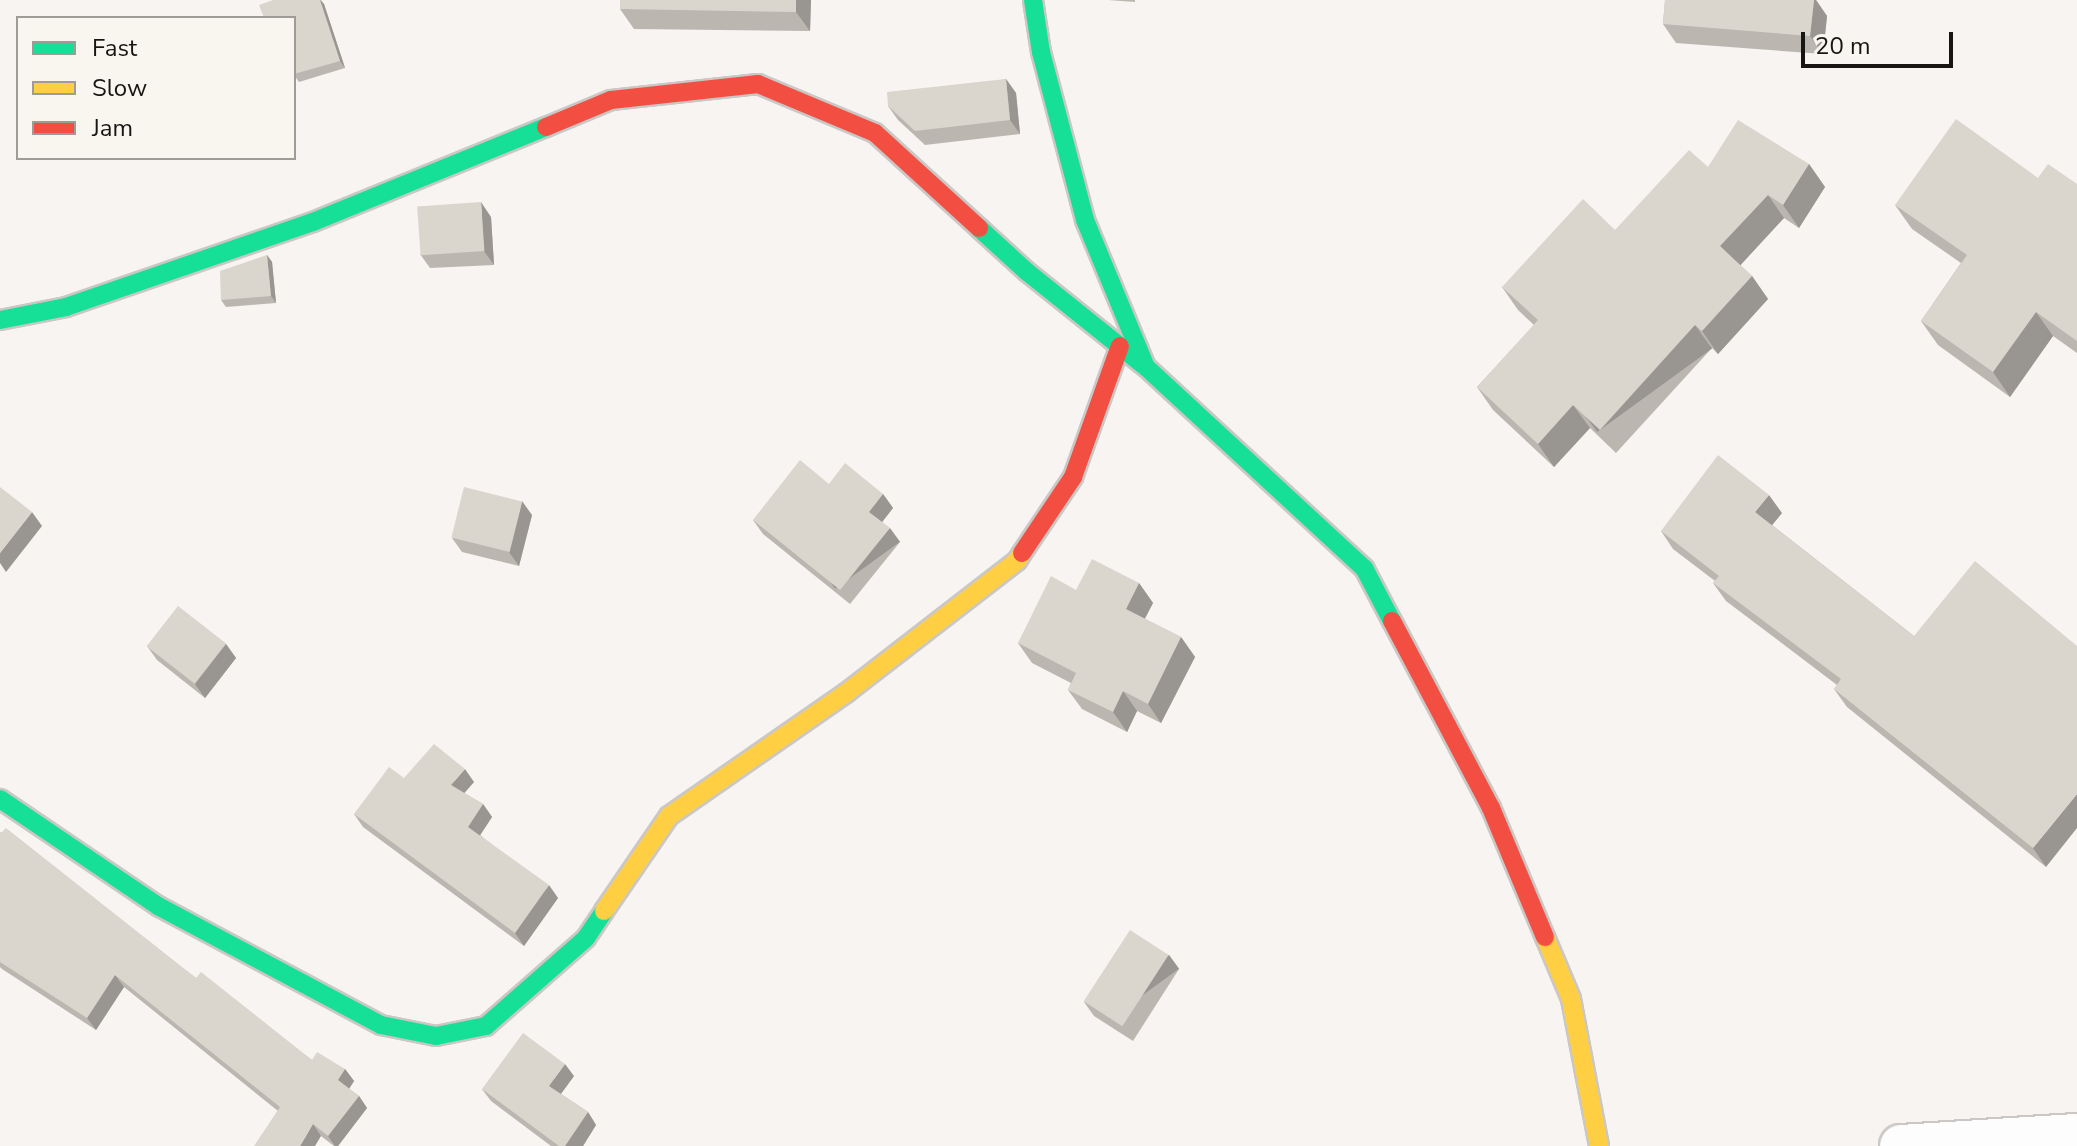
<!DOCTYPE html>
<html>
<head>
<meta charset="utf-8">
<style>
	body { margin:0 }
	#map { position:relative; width:2077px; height:1146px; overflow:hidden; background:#f7f4f1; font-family:"Nunito Sans",sans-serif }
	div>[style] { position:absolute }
	.roads { filter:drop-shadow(2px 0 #cac7c5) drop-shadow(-2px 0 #cac7c5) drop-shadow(0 2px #cac7c5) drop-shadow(0 -2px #cac7c5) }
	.street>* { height:42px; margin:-21px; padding:0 21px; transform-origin:21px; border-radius:21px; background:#fefdfd }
	.fast>* { height:18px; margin:-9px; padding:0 9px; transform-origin:9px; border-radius:9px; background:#16e098 }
	.slow>* { height:18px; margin:-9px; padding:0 9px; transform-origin:9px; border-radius:9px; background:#ffcf43 }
	.jam>* { height:18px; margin:-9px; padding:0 9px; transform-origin:9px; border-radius:9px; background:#f24e42 }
	.wall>* { inset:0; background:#bbb7b0 }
	.shaded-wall>* { inset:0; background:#999590; transform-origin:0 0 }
	.building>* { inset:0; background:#dad5cd; transform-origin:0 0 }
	span { translate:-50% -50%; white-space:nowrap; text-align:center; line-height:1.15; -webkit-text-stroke:6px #f9f5ef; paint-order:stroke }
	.legend { position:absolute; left:16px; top:16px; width:280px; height:144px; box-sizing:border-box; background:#f9f5ef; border:2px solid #9f9c97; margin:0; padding:10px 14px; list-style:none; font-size:24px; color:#181614 }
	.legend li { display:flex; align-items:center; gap:16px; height:40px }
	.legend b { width:40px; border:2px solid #9f9c97 }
	.scale { position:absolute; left:1801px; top:32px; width:152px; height:36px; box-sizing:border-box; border:4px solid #181614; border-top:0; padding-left:10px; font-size:24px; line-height:28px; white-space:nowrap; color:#181614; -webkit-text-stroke:6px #f9f5ef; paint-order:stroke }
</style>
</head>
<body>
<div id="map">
	<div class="roads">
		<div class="street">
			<i style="left:1901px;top:1146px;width:176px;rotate:-3.6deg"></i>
		</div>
		<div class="fast">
			<i style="left:1033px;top:0;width:53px;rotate:81.3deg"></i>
			<i style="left:1041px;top:52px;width:174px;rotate:75.3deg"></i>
			<i style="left:1085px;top:220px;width:159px;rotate:67.5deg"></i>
			<i style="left:1146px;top:367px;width:297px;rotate:42.7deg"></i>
			<i style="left:1364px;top:568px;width:60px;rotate:62.2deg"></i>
			<i style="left:979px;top:228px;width:64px;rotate:42.5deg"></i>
			<i style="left:1026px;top:271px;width:149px;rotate:38.7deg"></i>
			<i style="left:0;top:320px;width:67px;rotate:-11.1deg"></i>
			<i style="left:66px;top:307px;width:261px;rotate:-19deg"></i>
			<i style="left:313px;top:222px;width:252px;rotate:-22.2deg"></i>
			<i style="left:0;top:799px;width:191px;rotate:34.1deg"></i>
			<i style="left:158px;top:906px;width:253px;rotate:28.1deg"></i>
			<i style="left:381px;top:1025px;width:56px;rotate:11.3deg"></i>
			<i style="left:436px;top:1036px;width:51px;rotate:-11.3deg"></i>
			<i style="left:486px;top:1026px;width:133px;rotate:-41.3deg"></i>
			<i style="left:586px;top:938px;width:32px;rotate:-56deg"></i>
		</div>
		<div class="slow">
			<i style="left:604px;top:911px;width:115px;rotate:-55.6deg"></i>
			<i style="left:669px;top:816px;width:216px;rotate:-34.8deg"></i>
			<i style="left:846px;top:693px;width:216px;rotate:-37.7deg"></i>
			<i style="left:1017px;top:561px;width:9px;rotate:-58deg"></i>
			<i style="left:1545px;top:937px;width:67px;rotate:67.2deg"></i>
			<i style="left:1571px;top:999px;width:150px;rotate:79.2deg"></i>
		</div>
		<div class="jam">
			<i style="left:546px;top:127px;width:70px;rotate:-22.6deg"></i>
			<i style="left:611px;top:100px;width:148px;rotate:-6.2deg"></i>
			<i style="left:758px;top:84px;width:127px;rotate:22.7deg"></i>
			<i style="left:875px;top:133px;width:141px;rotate:42.4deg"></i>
			<i style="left:1022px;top:553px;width:92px;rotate:-56.1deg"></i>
			<i style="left:1073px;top:477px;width:139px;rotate:-70.3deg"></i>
			<i style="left:1392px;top:621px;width:212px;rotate:62.1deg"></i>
			<i style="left:1491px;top:808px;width:140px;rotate:67.3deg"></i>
		</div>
	</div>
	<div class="wall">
		<i style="clip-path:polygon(273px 0,321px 0,324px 4px,345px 68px,299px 82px,294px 75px,294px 18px)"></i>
		<i style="clip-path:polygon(620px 0,811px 0,810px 31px,634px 29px,620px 9px)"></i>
		<i style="clip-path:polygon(1108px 0,1135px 0,1135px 2px)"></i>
		<i style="clip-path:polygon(1665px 0,1816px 0,1827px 16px,1823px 54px,1676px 43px,1663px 24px)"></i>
		<i style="clip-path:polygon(1006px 79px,1016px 93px,1020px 134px,925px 145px,898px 120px,888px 106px)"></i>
		<i style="clip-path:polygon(1809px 164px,1825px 187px,1799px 228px,1784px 218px,1740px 265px,1752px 276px,1768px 299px,1718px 354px,1712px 348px,1616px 453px,1590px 428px,1554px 467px,1493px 410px,1477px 387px,1534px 325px,1518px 310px,1502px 287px,1615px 230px,1708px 167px)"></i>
		<i style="clip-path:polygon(2038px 178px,2077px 184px,2077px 353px,2053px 336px,2010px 397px,1938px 345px,1921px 321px,1961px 263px,1912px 229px,1895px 205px)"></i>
		<i style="clip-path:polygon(491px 217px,494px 265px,430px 268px,420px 254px)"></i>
		<i style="clip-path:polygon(267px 255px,272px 262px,276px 303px,226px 307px,221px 300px)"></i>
		<i style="clip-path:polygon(829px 484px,883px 494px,893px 508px,882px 522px,900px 542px,850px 604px,763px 534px,753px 520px)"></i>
		<i style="clip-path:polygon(1782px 513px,1772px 525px,1914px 636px,2046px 867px,1847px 707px,1834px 689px,1837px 685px,1726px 601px,1713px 583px,1715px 581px,1673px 549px,1661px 531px)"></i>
		<i style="clip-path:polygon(532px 515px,519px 566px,462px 552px,452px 538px)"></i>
		<i style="clip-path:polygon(1139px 583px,1153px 603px,1145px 619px,1181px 637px,1195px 657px,1161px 723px,1137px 711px,1127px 732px,1082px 709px,1068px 690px,1071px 683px,1032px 663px,1018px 643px,1076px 590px)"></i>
		<i style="clip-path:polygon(226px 644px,236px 658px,205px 698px,157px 660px,147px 646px)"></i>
		<i style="clip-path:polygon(404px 778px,474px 782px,464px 793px,483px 804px,492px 817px,480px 835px,558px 898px,524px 946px,363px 827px,354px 814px)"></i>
		<i style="clip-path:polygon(0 832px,196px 978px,312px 1060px,345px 1069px,354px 1081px,349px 1089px,359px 1096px,367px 1108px,338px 1146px,334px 1146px,321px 1136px,278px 1111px,124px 987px,96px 1030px,2px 969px,0 967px)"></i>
		<i style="clip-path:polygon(1169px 955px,1179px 969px,1133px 1041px,1094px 1016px,1084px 1002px)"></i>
		<i style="clip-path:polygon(574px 1076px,561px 1094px,588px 1112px,596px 1125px,583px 1146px,551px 1146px,491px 1101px,482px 1089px)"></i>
	</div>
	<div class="shaded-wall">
		<i style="clip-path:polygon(320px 0,324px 4px,345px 68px,340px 61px)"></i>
		<i style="clip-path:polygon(796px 0,811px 0,810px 31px,796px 12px)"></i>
		<i style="clip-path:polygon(1814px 0,1816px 0,1827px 16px,1823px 54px,1810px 36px)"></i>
		<i style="clip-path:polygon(1006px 79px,1016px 93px,1020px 134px,1010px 120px)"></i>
		<i style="clip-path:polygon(1809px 164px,1825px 187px,1799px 228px,1783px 205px)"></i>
		<i style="clip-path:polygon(1768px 195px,1784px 218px,1736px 270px,1720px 246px)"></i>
		<i style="clip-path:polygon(481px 202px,491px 217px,494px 265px,484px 251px)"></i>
		<i style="clip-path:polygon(267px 255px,272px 262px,276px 303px,271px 296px)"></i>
		<i style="clip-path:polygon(1752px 276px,1768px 299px,1718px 354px,1702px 331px)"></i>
		<i style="clip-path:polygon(2036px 312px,2053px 336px,2010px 397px,1993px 372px)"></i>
		<i style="left:1695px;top:325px;width:29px;height:142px;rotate:54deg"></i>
		<i style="clip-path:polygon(1573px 405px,1590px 428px,1554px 467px,1538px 444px)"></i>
		<i style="clip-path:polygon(883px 494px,893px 508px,879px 526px,869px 512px)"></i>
		<i style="clip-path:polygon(1769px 495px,1782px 513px,1768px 530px,1755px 512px)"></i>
		<i style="clip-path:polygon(522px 501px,532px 515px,519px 566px,509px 552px)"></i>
		<i style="clip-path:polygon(32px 512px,42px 526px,6px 572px,0 563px,0 553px)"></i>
		<i style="left:890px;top:528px;width:17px;height:80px;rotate:54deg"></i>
		<i style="clip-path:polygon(1139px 583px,1153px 603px,1139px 629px,1126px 609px)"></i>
		<i style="clip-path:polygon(1181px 637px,1195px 657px,1161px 723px,1148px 704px)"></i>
		<i style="clip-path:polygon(226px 644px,236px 658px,205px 698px,195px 684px)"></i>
		<i style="clip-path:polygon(1123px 691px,1137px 711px,1127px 732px,1113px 712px)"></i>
		<i style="clip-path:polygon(465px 769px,474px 782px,460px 798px,451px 785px)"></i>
		<i style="clip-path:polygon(2077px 794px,2077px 828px,2046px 867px,2033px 848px)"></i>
		<i style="clip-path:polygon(483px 804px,492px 817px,477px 840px,468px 827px)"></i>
		<i style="clip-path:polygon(549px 885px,558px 898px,524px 946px,515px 933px)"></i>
		<i style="left:1169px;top:955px;width:17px;height:85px;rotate:54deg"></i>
		<i style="clip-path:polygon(115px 975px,124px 987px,96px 1030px,87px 1018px)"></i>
		<i style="clip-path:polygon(565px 1064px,574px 1076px,557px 1099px,549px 1086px)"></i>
		<i style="clip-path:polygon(345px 1069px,354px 1081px,347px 1092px,338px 1080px)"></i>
		<i style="clip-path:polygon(359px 1096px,367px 1108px,338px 1146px,335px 1146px,328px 1136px)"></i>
		<i style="clip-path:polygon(588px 1112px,596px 1125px,583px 1146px,565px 1146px)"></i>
		<i style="clip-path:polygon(313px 1124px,321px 1136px,315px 1146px,300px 1146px)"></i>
	</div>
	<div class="building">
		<i style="clip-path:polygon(273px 0,320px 0,340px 61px,294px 74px,294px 18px,264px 18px,259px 5px)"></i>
		<i style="clip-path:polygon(620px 0,796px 0,796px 12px,620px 9px)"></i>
		<i style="clip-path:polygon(1665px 0,1814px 0,1810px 36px,1663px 24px)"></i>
		<i style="clip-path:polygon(1006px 79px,1010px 120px,915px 131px,888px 106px,887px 92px)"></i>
		<i style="clip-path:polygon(1956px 119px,2038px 178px,2048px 164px,2077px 184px,2077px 341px,2036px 312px,1993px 372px,1921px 321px,1967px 255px,1895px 205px)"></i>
		<i style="clip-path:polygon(1738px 120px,1809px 164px,1783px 205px,1768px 195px,1720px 246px,1752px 276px,1702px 331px,1695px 325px,1600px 430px,1573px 405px,1538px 444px,1477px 387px,1538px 320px,1502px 287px,1583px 199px,1615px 230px,1689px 150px,1708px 167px)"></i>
		<i style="left:481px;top:202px;width:49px;height:64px;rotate:86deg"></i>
		<i style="clip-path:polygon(267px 255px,271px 296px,221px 300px,220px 271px)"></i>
		<i style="clip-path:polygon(1718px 455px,1769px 495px,1755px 512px,1914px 636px,1975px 561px,2077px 646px,2077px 794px,2033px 848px,1834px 689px,1841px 679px,1713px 583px,1719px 576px,1661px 531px)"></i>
		<i style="clip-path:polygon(800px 460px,829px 484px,845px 463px,883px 494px,869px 512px,890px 528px,840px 590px,753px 520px)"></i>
		<i style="clip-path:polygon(0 487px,32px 512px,0 553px)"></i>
		<i style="left:464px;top:487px;width:60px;height:52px;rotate:14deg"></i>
		<i style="clip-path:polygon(1092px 559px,1139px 583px,1126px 609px,1181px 637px,1148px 704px,1123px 691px,1113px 712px,1068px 690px,1076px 673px,1018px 643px,1051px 576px,1076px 590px)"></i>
		<i style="left:178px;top:606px;width:61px;height:51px;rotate:38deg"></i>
		<i style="clip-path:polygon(434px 744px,465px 769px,451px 785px,483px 804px,468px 827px,549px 885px,515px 933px,354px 814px,389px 767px,404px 778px)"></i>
		<i style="clip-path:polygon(6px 828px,196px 978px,201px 972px,312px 1060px,317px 1052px,345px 1069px,338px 1080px,359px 1096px,328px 1136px,313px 1124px,300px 1146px,254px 1146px,280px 1107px,115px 975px,87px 1018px,0 962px,0 832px,1px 833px)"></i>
		<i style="left:1130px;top:930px;width:46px;height:85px;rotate:33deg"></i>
		<i style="clip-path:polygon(523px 1033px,565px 1064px,549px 1086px,588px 1112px,565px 1146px,559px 1146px,482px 1089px)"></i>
	</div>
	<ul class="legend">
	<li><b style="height:10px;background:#16e098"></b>Fast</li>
	<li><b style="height:10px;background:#ffcf43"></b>Slow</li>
	<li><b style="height:10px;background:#f24e42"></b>Jam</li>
	</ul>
	<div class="scale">20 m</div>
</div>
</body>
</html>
